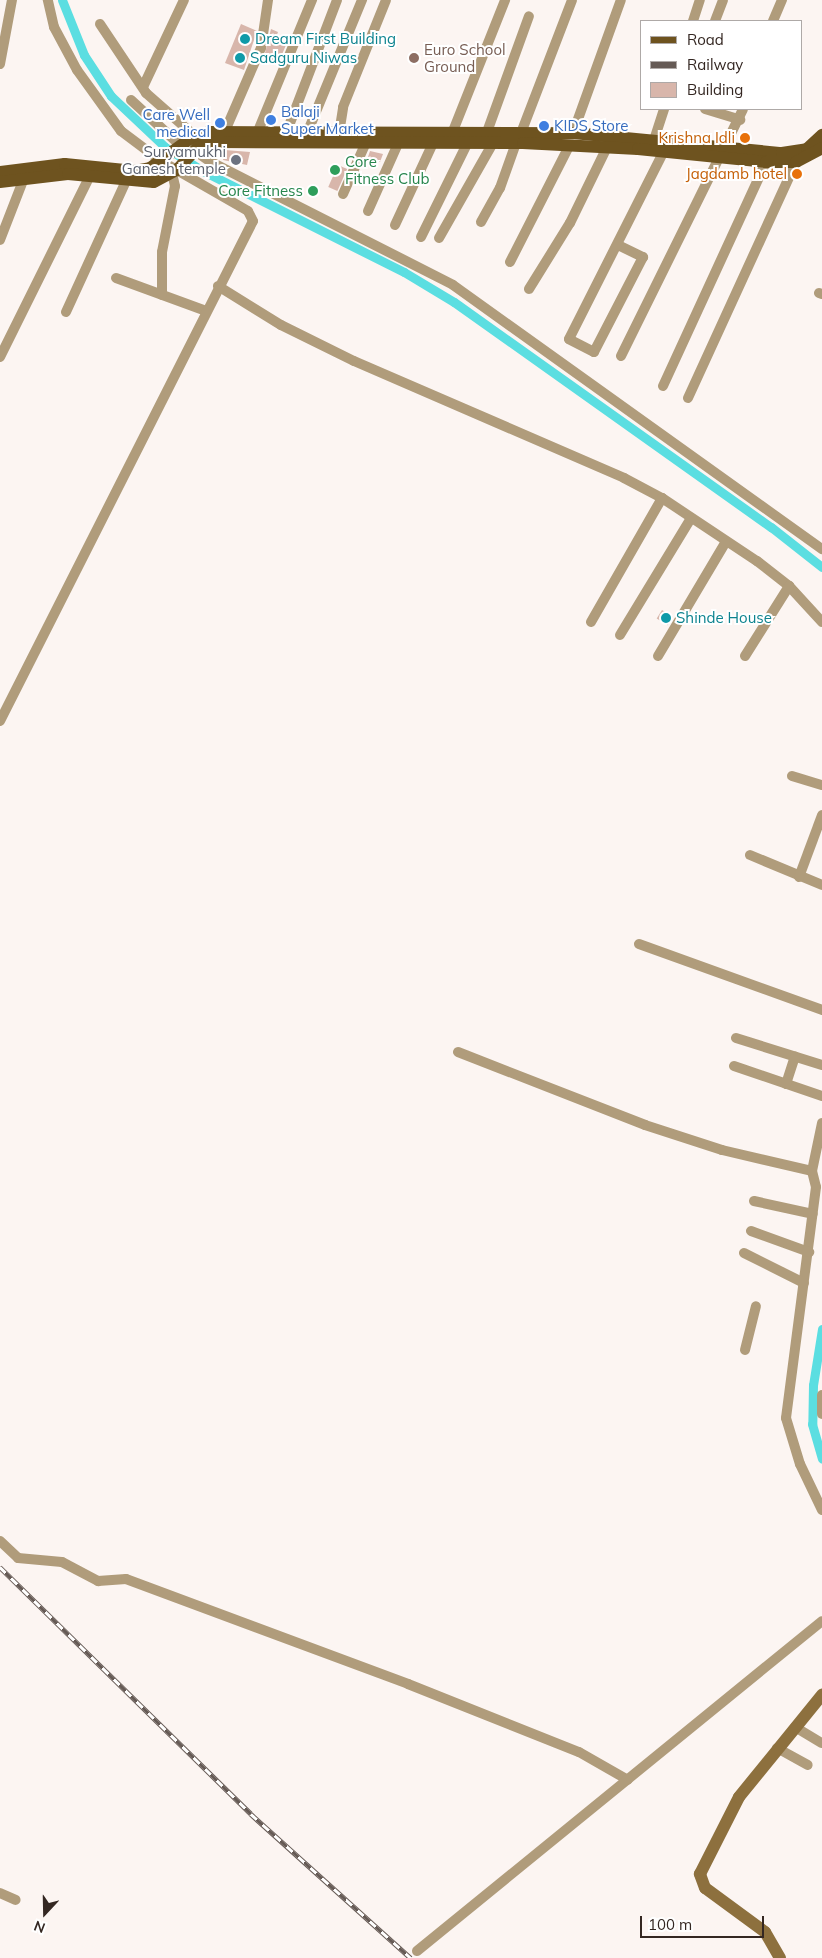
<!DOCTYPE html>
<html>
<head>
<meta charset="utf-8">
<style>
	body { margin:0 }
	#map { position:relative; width:822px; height:1958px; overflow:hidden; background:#fcf5f2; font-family:Mulish,sans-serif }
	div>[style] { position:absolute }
	.canal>* { height:9px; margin:-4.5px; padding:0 4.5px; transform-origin:4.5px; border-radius:4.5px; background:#5bdee1 }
	.building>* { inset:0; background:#d8b6ab; transform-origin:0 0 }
	.street>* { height:10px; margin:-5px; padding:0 5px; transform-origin:5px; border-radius:5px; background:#b09c7b }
	.secondary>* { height:12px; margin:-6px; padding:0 6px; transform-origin:6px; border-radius:6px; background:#8d703e }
	.primary>* { height:12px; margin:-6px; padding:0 6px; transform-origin:6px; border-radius:6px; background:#6e531f }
	.rail>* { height:4.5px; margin-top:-2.25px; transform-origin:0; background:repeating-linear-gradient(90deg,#fff 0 8px,#655a55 0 16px); box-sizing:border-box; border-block:1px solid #655a55 }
	.dots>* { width:14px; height:14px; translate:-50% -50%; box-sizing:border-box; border:2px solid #fff; border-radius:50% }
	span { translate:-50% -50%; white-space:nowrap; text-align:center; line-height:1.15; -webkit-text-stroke:4px #fff; paint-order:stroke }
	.culture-label { font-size:15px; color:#0d838f }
	.left { translate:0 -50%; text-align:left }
	.education-label { font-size:15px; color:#785e54 }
	.shop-label { font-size:15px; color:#366cbe }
	.right { translate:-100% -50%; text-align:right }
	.food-label { font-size:15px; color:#c56008 }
	.worship-label { font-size:15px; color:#5b616d }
	.leisure-label { font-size:15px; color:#27864d }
	.legend { position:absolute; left:640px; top:20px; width:162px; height:90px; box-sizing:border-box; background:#fff; border:1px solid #aea9a7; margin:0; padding:6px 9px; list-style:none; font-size:15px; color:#342722 }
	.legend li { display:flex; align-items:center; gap:10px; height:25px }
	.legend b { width:25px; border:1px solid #aea9a7 }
	.north { position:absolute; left:20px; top:1888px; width:50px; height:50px; -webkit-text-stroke:4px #fff; paint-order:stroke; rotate:201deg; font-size:14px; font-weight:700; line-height:20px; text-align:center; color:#342722 }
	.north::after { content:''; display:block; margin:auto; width:18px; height:22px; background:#342722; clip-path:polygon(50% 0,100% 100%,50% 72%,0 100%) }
	.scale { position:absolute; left:640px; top:1916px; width:124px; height:22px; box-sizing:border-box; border:2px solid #342722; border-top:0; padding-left:6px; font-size:15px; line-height:18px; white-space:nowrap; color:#342722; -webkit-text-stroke:4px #fff; paint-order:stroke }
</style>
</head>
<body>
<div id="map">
	<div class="canal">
		<i style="left:62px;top:0;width:59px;rotate:68.2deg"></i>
		<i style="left:84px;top:55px;width:49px;rotate:56.6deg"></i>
		<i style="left:111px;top:96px;width:74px;rotate:43.4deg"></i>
		<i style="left:165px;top:147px;width:45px;rotate:32.3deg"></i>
		<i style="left:203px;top:171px;width:225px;rotate:26.7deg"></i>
		<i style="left:404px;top:272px;width:58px;rotate:31deg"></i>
		<i style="left:454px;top:302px;width:389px;rotate:35.4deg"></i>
		<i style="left:771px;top:527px;width:65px;rotate:38.1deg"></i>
		<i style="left:822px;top:1329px;width:57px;rotate:99.1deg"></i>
		<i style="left:813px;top:1385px;width:39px;rotate:91deg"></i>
		<i style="left:812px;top:1424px;width:36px;rotate:74deg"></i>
	</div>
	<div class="building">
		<i style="clip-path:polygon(241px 24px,257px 31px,244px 70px,225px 63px)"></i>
		<i style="clip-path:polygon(271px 29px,278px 32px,275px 40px,286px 45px,278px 64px,264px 57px)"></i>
		<i style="clip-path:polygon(225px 150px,250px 152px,247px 165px,223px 160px)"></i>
		<i style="clip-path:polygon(370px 151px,383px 154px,380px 162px,368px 157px)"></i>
		<i style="left:338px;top:165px;width:10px;height:24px;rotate:24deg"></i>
		<i style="left:662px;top:610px;width:13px;height:10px;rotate:32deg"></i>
	</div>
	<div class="street">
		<i style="left:693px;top:21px;width:22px;rotate:-72deg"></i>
		<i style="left:715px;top:21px;width:22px;rotate:-69deg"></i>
		<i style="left:773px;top:21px;width:23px;rotate:-67deg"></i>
		<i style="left:100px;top:24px;width:83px;rotate:56.3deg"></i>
		<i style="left:146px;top:93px;width:65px;rotate:41.3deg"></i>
		<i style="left:0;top:64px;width:65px;rotate:-79.4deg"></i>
		<i style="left:143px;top:87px;width:96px;rotate:-64.8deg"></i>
		<i style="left:131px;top:100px;width:68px;rotate:42.6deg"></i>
		<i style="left:705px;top:109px;width:37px;rotate:17deg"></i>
		<i style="left:225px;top:131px;width:90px;rotate:-66.6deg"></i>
		<i style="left:261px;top:48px;width:49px;rotate:-81.7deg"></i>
		<i style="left:258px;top:131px;width:142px;rotate:-67.6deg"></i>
		<i style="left:287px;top:131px;width:140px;rotate:-69.1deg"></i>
		<i style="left:308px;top:131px;width:142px;rotate:-67.6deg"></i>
		<i style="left:453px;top:131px;width:141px;rotate:-68.3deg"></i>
		<i style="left:487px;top:132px;width:123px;rotate:-70.1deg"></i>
		<i style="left:573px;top:133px;width:141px;rotate:-70.2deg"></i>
		<i style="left:522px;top:139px;width:6px;rotate:-99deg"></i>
		<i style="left:521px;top:133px;width:142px;rotate:-69deg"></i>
		<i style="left:338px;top:140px;width:33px;rotate:-81deg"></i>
		<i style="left:343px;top:107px;width:115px;rotate:-68.1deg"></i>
		<i style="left:654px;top:140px;width:33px;rotate:-72deg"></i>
		<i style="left:195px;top:151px;width:19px;rotate:35deg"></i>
		<i style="left:211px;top:162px;width:271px;rotate:26.9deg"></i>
		<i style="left:453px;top:285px;width:454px;rotate:35.6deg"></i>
		<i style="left:343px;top:194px;width:59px;rotate:-66deg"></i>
		<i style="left:368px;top:211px;width:81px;rotate:-66deg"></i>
		<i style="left:481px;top:222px;width:39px;rotate:-61deg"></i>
		<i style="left:500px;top:188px;width:48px;rotate:-70.4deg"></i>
		<i style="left:395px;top:225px;width:93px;rotate:-65.1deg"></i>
		<i style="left:421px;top:237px;width:106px;rotate:-63.7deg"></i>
		<i style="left:439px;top:238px;width:109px;rotate:-60.4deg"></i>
		<i style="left:0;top:240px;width:66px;rotate:-68.8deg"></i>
		<i style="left:618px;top:245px;width:28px;rotate:26deg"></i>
		<i style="left:643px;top:257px;width:107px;rotate:117.3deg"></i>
		<i style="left:594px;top:352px;width:28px;rotate:-153deg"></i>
		<i style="left:569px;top:339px;width:217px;rotate:-63.2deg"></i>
		<i style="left:510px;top:262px;width:130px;rotate:-63deg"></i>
		<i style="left:116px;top:278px;width:96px;rotate:20.1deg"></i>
		<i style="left:218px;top:286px;width:74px;rotate:31.8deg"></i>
		<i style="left:281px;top:325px;width:81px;rotate:26.3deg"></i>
		<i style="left:354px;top:361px;width:294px;rotate:23.4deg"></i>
		<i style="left:624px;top:478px;width:43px;rotate:27.8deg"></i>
		<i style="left:662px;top:498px;width:114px;rotate:33.6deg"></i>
		<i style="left:757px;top:561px;width:41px;rotate:38deg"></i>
		<i style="left:789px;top:586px;width:49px;rotate:47.5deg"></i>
		<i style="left:529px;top:289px;width:78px;rotate:-58.2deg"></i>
		<i style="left:570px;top:223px;width:91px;rotate:-64deg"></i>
		<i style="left:819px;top:293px;width:3px;rotate:18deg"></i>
		<i style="left:162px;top:295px;width:43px;rotate:-90deg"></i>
		<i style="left:162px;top:252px;width:67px;rotate:-78.9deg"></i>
		<i style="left:175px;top:186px;width:13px;rotate:-103deg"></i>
		<i style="left:66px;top:312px;width:144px;rotate:-65.4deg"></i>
		<i style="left:621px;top:356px;width:275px;rotate:-63.7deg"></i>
		<i style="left:0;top:357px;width:209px;rotate:-63.6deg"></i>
		<i style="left:663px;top:386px;width:247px;rotate:-65.3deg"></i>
		<i style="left:688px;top:398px;width:260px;rotate:-65.4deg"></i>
		<i style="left:591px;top:622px;width:143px;rotate:-60.2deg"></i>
		<i style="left:620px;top:635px;width:137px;rotate:-58.7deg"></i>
		<i style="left:658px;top:656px;width:131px;rotate:-59.3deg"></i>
		<i style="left:745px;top:656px;width:83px;rotate:-57.8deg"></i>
		<i style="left:0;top:721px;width:560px;rotate:-63.16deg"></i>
		<i style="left:253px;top:221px;width:11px;rotate:-117deg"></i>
		<i style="left:248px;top:211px;width:100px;rotate:-150.1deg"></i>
		<i style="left:161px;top:161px;width:50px;rotate:-143.1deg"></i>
		<i style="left:121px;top:131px;width:75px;rotate:-125.8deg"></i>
		<i style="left:77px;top:70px;width:49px;rotate:-118.1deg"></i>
		<i style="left:54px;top:27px;width:28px;rotate:-103deg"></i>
		<i style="left:792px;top:776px;width:31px;rotate:17deg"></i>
		<i style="left:750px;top:855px;width:78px;rotate:22.6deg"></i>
		<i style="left:799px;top:877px;width:66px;rotate:-69.6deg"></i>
		<i style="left:639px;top:944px;width:195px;rotate:19.8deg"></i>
		<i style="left:736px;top:1038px;width:90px;rotate:17.4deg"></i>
		<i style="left:458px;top:1052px;width:201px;rotate:21.3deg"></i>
		<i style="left:645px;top:1125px;width:81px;rotate:18deg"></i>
		<i style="left:722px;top:1150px;width:92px;rotate:13.1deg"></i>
		<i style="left:812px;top:1171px;width:16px;rotate:76deg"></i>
		<i style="left:816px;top:1187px;width:233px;rotate:97.4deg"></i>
		<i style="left:786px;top:1418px;width:48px;rotate:73.1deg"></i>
		<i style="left:800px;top:1464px;width:51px;rotate:64.4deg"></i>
		<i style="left:734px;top:1066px;width:93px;rotate:18.8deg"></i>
		<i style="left:786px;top:1084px;width:29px;rotate:-72deg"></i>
		<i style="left:812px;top:1171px;width:49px;rotate:-78.2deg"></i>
		<i style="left:754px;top:1201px;width:60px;rotate:12.4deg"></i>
		<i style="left:751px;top:1231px;width:62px;rotate:19.9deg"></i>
		<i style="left:744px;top:1253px;width:67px;rotate:26.6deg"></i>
		<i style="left:745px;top:1350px;width:45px;rotate:-76deg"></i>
		<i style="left:822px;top:1395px;width:19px;rotate:90deg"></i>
		<i style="left:0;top:1541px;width:25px;rotate:43deg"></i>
		<i style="left:18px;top:1558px;width:44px;rotate:5.2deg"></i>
		<i style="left:62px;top:1562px;width:41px;rotate:27.8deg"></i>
		<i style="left:98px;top:1581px;width:28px;rotate:-4deg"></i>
		<i style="left:126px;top:1579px;width:301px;rotate:20.4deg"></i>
		<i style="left:408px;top:1684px;width:184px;rotate:21.7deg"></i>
		<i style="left:579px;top:1752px;width:56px;rotate:29.7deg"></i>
		<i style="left:795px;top:1727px;width:31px;rotate:31deg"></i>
		<i style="left:777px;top:1748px;width:35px;rotate:29deg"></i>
		<i style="left:0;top:1893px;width:17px;rotate:24deg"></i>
		<i style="left:417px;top:1951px;width:522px;rotate:-39.17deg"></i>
	</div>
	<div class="secondary">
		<i style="left:780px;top:1958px;width:30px;rotate:-120deg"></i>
		<i style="left:765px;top:1932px;width:74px;rotate:-143.7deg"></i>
		<i style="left:705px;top:1888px;width:15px;rotate:-110deg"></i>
		<i style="left:700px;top:1874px;width:86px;rotate:-63.1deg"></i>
		<i style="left:739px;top:1797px;width:132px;rotate:-50.9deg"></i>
	</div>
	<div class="primary">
		<i style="left:0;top:172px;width:65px;rotate:-7deg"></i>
		<i style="left:65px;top:164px;width:70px;rotate:5.7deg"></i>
		<i style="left:135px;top:171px;width:15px;rotate:-11deg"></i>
		<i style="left:150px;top:168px;width:51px;rotate:-36.2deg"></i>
		<i style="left:191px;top:138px;width:20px;rotate:-18deg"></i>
		<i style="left:210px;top:132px;width:363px;rotate:0.2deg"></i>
		<i style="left:573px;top:133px;width:210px;rotate:5.5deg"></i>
		<i style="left:782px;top:153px;width:25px;rotate:-9deg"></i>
		<i style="left:807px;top:149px;width:21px;rotate:-43deg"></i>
		<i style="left:0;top:182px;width:68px;rotate:-6.7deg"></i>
		<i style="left:68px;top:174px;width:86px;rotate:5.3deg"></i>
		<i style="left:154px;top:182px;width:26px;rotate:-28deg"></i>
		<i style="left:177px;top:170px;width:31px;rotate:-48deg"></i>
		<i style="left:198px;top:147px;width:20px;rotate:-15deg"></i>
		<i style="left:217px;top:142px;width:306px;rotate:0.2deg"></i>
		<i style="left:523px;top:143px;width:115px;rotate:3deg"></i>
		<i style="left:638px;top:149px;width:129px;rotate:5.8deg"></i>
		<i style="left:766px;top:162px;width:30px"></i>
		<i style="left:796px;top:162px;width:30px;rotate:-28deg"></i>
	</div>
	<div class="rail">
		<i style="left:0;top:1567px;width:352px;rotate:44.5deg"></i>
		<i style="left:251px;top:1814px;width:215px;rotate:42deg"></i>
	</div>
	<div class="dots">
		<i style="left:245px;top:39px;background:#0f9aa8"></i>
		<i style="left:240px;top:58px;background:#0f9aa8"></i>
		<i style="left:414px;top:58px;background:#8d6e63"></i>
		<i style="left:271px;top:120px;background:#3f7fe0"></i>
		<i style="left:220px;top:123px;background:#3f7fe0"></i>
		<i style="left:544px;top:126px;background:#3f7fe0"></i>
		<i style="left:745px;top:138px;background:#e8710a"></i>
		<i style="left:236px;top:160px;background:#6b7280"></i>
		<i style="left:335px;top:170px;background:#2e9e5b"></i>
		<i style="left:797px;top:174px;background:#e8710a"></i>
		<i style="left:313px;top:191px;background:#2e9e5b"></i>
		<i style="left:666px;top:618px;background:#0f9aa8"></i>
	</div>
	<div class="culture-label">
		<span class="left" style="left:255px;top:39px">Dream First Building</span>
		<span class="left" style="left:250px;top:58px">Sadguru Niwas</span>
		<span class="left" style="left:676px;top:618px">Shinde House</span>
	</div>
	<div class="education-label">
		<span class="left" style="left:424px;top:58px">Euro School<br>Ground</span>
	</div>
	<div class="shop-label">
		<span class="left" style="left:281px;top:120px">Balaji<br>Super Market</span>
		<span class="right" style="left:210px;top:123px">Care Well<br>medical</span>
		<span class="left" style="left:554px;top:126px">KIDS Store</span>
	</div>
	<div class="food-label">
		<span class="right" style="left:735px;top:138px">Krishna Idli</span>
		<span class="right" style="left:787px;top:174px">Jagdamb hotel</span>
	</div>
	<div class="worship-label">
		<span class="right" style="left:226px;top:160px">Suryamukhi<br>Ganesh temple</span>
	</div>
	<div class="leisure-label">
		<span class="left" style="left:345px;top:170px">Core<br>Fitness Club</span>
		<span class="right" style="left:303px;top:191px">Core Fitness</span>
	</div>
	<ul class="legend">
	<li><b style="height:6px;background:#6e531f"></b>Road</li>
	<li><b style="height:6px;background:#655a55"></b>Railway</li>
	<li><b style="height:14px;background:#d8b6ab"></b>Building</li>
	</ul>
	<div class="north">N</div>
	<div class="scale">100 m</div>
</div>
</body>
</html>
